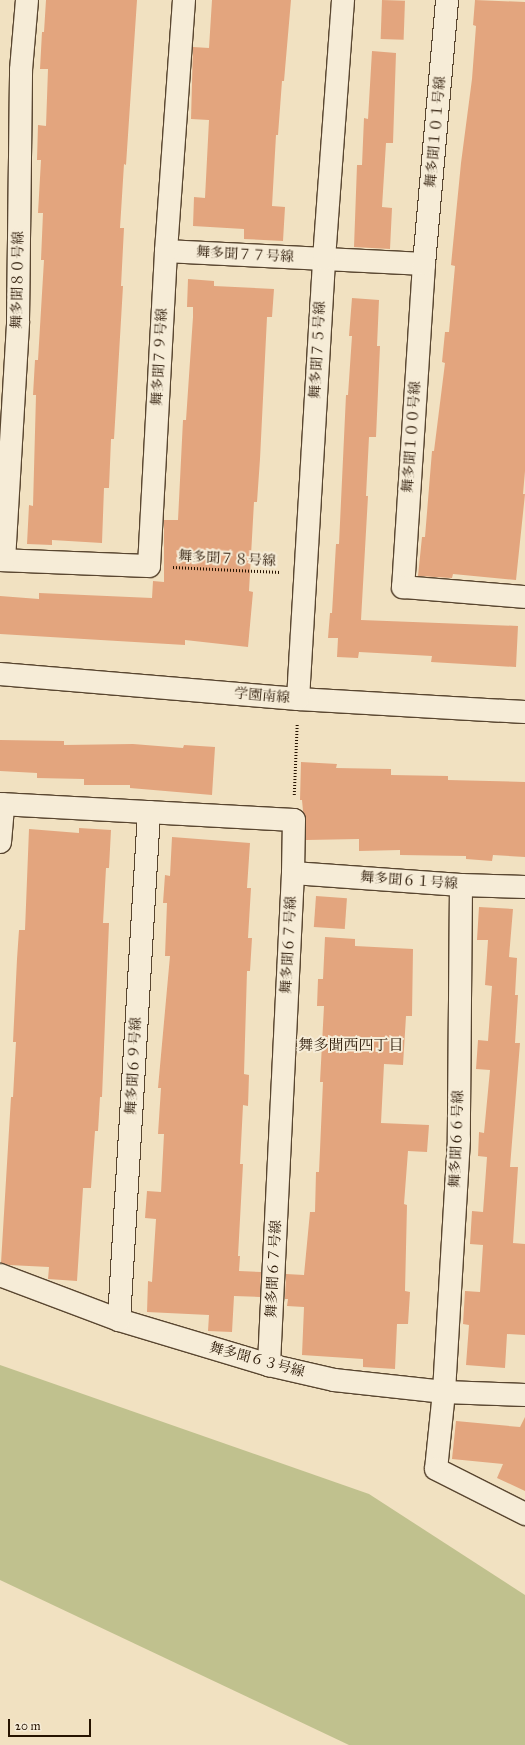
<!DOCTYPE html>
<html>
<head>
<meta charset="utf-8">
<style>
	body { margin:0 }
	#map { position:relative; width:525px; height:1745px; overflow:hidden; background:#f1e1c1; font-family:"IM FELL Great Primer","Noto Serif JP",serif }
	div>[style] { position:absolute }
	.green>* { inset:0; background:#c0c18e }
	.building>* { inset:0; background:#e3a57e; transform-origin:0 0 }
	.path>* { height:2.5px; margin-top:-1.25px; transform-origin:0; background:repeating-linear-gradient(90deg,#261300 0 1px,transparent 0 3px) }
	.roads { filter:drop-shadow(1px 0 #594630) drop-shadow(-1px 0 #594630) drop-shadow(0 1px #594630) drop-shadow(0 -1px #594630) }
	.minor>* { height:22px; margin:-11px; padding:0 11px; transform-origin:11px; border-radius:11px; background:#f6ecd7 }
	.tertiary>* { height:22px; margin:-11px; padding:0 11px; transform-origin:11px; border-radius:11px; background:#f6ecd7 }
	span { translate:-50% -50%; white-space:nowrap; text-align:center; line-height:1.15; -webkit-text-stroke:4px #f6ecd7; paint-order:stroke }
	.street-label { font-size:14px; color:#261300 }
	.neighbourhood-label { font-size:15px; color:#261300 }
	.scale { position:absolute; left:8px; top:1719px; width:83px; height:18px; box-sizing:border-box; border:2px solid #261300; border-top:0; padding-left:5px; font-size:12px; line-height:14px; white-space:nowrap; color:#261300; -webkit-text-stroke:3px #f6ecd7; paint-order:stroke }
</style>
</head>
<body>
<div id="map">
	<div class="green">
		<i style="clip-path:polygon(0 1365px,369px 1494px,525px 1595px,525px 1745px,349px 1745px,0 1580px)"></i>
	</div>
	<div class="building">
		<i style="clip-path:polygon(46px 0,137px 0,126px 165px,124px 164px,120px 228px,124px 228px,121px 286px,123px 286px,114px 439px,111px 439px,109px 488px,104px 488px,102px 543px,52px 540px,52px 545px,27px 544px,29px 505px,33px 506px,36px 395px,33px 395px,35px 360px,38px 360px,44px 260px,41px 260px,43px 213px,38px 213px,41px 160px,37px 160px,38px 125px,46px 126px,48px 69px,40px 69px,42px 32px,44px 32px)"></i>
		<i style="clip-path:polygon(212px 0,291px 0,284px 81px,282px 81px,278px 135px,276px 135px,272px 206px,285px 207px,283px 241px,244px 239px,244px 229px,193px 226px,194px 197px,205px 198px,209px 120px,191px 119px,193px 47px,209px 48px)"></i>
		<i style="left:382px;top:0;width:23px;height:39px;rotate:2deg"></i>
		<i style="clip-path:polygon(475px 0,525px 2px,525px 471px,523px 494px,525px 494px,516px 580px,453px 574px,452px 578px,418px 576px,422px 537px,425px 537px,432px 451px,434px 451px,445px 363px,442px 362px,445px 332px,449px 332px,455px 266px,451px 265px,461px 163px,472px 79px,476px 26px,473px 25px)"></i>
		<i style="clip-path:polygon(372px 51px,396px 53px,393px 143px,386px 143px,382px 207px,392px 208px,390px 249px,354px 247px,357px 165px,362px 165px,364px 118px,368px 119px)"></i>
		<i style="clip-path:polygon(188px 279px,214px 281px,214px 286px,274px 289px,272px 317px,267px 317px,260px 459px,257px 502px,254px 502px,249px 591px,253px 592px,248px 647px,185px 640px,185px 645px,0 634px,0 596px,39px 599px,39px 593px,152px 598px,153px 581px,164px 582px,164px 520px,178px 520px,183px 420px,186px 420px,193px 317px,193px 307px,187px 307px)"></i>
		<i style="clip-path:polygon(352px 298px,379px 300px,377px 346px,380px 346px,376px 437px,369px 437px,366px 496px,368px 496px,361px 620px,518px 626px,516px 667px,431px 662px,432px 656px,359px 652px,358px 658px,337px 657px,338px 638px,328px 638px,330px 613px,332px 613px,336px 544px,339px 544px,346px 395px,348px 395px,352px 336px,349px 336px)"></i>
		<i style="clip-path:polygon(0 740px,64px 741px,64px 745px,133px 744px,183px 748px,184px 745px,215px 747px,212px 795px,130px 788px,130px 785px,84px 785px,84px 779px,37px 778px,37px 773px,0 771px)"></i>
		<i style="clip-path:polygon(301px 762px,337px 764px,336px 768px,391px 769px,391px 775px,448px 776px,448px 780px,525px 782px,525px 857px,493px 855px,492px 861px,466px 859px,466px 856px,400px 855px,400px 850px,359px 851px,359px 839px,306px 840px,306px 820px,303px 811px,302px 800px,300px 800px)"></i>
		<i style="clip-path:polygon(79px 828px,111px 830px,109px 868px,106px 868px,103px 923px,109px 923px,102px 1097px,100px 1097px,98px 1131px,95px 1131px,91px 1188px,83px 1188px,77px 1281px,48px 1279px,49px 1267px,9px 1265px,1px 1263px,11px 1097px,13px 1097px,16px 1042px,13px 1042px,17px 959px,19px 930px,25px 930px,29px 829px,79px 833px)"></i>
		<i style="clip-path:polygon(172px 837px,250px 843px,247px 888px,251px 888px,248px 938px,252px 938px,250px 971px,247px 971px,244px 1074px,249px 1075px,248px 1106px,243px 1105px,240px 1164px,243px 1164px,238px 1256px,240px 1256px,239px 1271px,261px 1272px,260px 1297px,234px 1296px,232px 1332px,208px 1331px,209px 1315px,147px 1312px,148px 1281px,152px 1282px,156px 1219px,145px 1218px,147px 1191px,161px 1192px,164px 1134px,158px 1134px,161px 1088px,158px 1088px,170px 956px,165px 956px,167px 903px,163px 903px,165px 875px,170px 876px)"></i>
		<i style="left:316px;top:896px;width:31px;height:31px;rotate:4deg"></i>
		<i style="clip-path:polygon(479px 907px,513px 909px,509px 957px,517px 958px,515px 995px,518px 995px,515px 1043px,520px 1043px,510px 1167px,518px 1167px,513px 1243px,525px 1244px,525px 1335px,507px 1334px,505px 1368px,466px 1365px,469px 1325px,463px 1324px,465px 1291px,480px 1292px,483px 1245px,470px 1244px,472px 1211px,483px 1212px,487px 1157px,478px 1156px,479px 1132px,484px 1133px,490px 1070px,476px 1069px,478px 1040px,488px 1041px,492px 986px,485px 985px,488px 940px,477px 940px)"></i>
		<i style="clip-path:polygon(325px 937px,355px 939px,355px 946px,413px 949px,412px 1016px,406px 1016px,403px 1065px,384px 1064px,381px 1123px,429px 1125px,427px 1152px,408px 1151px,404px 1204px,407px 1205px,405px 1291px,410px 1292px,408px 1324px,397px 1324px,395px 1369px,363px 1367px,363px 1359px,302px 1355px,304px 1307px,287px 1306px,288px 1299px,285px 1299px,286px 1274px,304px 1275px,310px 1212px,315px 1212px,316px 1172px,319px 1172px,323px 1082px,320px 1082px,324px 1006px,317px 1006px,318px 979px,323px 979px)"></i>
		<i style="clip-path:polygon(525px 1417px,525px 1491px,497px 1478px,503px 1464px,452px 1459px,456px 1421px,520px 1427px)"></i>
	</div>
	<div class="path">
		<i style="left:173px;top:567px;width:107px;rotate:2.7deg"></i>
		<i style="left:294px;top:795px;width:71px;rotate:-87.6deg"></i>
	</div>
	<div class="roads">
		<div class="minor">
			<i style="left:166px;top:251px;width:258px;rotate:2.9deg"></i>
			<i style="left:424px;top:264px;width:324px;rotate:93.7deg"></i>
			<i style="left:403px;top:587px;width:122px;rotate:4.7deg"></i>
			<i style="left:424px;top:264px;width:265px;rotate:-85deg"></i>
			<i style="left:0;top:560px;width:149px;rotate:2.3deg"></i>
			<i style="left:149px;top:566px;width:315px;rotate:-86.9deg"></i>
			<i style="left:166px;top:251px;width:252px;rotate:-85.9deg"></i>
			<i style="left:4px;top:560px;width:239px;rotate:-86.6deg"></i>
			<i style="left:18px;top:321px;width:251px;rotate:-89.3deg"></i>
			<i style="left:21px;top:70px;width:70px;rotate:-85.1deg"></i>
			<i style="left:0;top:804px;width:294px;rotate:3.1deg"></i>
			<i style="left:294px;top:820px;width:53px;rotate:91.1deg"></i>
			<i style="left:293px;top:873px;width:493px;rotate:92.8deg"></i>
			<i style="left:0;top:842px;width:38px;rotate:-85deg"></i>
			<i style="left:293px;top:873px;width:168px;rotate:4.1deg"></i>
			<i style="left:461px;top:885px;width:64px;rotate:1.8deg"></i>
			<i style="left:461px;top:885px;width:254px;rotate:90.5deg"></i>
			<i style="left:459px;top:1139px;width:253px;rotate:93.4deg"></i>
			<i style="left:444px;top:1392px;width:77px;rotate:95.9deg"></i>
			<i style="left:436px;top:1469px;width:100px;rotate:26.8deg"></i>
			<i style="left:0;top:1275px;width:127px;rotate:20.7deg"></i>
			<i style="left:119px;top:1320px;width:157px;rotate:16.7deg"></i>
			<i style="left:269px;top:1365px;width:67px;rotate:13deg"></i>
			<i style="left:334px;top:1380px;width:111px;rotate:6.2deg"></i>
			<i style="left:444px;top:1392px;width:81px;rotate:2.1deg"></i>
			<i style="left:119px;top:1320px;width:509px;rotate:-86.62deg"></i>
		</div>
		<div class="tertiary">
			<i style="left:0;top:674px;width:299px;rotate:4.8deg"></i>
			<i style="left:298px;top:699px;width:227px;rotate:3.3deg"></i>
			<i style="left:298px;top:699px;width:441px;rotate:-86.6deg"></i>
			<i style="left:324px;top:259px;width:260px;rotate:-85.8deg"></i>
		</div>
	</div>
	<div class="street-label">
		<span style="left:436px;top:132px;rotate:-85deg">舞多聞１０１号線</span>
		<span style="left:245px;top:255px;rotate:3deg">舞多聞７７号線</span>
		<span style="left:18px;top:280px;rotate:-89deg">舞多聞８０号線</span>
		<span style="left:318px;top:350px;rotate:-87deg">舞多聞７５号線</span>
		<span style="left:160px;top:357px;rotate:-87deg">舞多聞７９号線</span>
		<span style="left:412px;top:437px;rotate:-86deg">舞多聞１００号線</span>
		<span style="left:227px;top:559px;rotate:3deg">舞多聞７８号線</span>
		<span style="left:262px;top:696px;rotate:5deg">学園南線</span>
		<span style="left:409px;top:881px;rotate:4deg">舞多聞６１号線</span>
		<span style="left:289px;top:945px;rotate:-87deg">舞多聞６７号線</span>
		<span style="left:134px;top:1066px;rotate:-87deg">舞多聞６９号線</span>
		<span style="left:457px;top:1139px;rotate:-88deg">舞多聞６６号線</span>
		<span style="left:274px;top:1269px;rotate:-87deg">舞多聞６７号線</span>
		<span style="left:257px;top:1360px;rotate:15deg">舞多聞６３号線</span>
	</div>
	<div class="neighbourhood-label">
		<span style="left:351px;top:1046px">舞多聞西四丁目</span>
	</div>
	<div class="scale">20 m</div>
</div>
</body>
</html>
